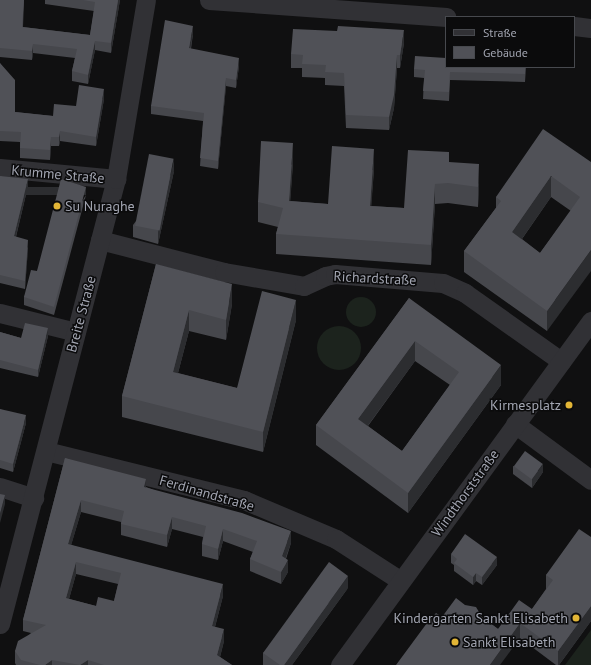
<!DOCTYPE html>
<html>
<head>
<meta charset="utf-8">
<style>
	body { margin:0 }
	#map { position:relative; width:591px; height:665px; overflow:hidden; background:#101011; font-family:"PT Sans",sans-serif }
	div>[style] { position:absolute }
	.green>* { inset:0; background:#1c231d }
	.round { border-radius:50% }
	.minor>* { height:19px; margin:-9.5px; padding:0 9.5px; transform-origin:9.5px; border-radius:9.5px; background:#313135 }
	.wall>* { inset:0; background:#46474c }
	.shaded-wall>* { inset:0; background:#2c2d30; transform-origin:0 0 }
	.building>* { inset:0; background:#505157; transform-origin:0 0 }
	.dots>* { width:11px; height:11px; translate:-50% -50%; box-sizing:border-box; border:2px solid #0b0b0c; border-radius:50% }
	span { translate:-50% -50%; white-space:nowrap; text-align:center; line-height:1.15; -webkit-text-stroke:3px #0b0b0c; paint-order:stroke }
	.street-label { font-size:14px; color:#a2a5b1 }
	.poi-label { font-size:14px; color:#a2a5b1 }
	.left { translate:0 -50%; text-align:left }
	.right { translate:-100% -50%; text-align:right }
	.legend { position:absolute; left:445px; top:16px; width:130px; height:52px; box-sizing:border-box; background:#0b0b0c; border:1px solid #47494e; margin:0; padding:5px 7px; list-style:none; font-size:12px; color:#a2a5b1 }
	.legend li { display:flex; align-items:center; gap:8px; height:20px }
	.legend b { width:20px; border:1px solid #47494e }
</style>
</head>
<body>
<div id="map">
	<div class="green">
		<i class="round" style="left:346px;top:297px;width:30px;height:30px"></i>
		<i class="round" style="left:317px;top:326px;width:44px;height:44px"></i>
		<i style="clip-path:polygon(591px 630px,591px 665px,565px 665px)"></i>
	</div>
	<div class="minor">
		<i style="left:209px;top:0;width:238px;rotate:4.1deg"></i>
		<i style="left:574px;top:26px;width:17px;rotate:7deg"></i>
		<i style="left:0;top:168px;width:117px;rotate:5.4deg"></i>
		<i style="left:100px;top:240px;width:128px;rotate:14.5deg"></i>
		<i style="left:224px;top:272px;width:81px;rotate:9.9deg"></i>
		<i style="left:304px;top:286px;width:23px;rotate:-25deg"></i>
		<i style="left:325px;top:276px;width:10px;rotate:-11deg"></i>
		<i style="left:335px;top:274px;width:108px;rotate:4.8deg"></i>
		<i style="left:443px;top:283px;width:24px;rotate:24deg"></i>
		<i style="left:465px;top:293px;width:118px;rotate:35.3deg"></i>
		<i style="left:0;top:313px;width:78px;rotate:14deg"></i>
		<i style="left:515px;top:424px;width:94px;rotate:36.4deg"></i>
		<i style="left:46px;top:451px;width:204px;rotate:13.9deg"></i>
		<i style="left:244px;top:500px;width:100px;rotate:23deg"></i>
		<i style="left:336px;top:539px;width:77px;rotate:32.9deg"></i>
		<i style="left:0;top:487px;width:36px;rotate:18deg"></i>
		<i style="left:0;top:624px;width:460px;rotate:-75.4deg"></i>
		<i style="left:116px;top:179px;width:181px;rotate:-80.5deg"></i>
		<i style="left:340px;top:665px;width:426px;rotate:-53.9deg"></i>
	</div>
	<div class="wall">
		<i style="clip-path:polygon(0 0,24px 0,23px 27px,90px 35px,94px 11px,45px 4px,45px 0,120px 0,111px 53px,95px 50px,88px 84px,72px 81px,72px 71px,75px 58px,33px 53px,32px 60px,0 57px)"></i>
		<i style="clip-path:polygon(193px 34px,191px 49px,239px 66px,236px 88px,226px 86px,218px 169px,200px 166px,203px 121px,151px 114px,151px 106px)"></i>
		<i style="clip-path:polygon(404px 43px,400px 68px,397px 68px,394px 108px,389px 130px,346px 128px,344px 86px,325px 85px,325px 78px,302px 77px,302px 68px,291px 68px,291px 54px)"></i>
		<i style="clip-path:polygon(0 63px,15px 112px,53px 116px,76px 106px,104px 99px,96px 146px,60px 141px,59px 146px,51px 146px,50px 160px,20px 158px,20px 142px,0 141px)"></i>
		<i style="clip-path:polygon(526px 67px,525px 82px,450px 80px,449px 101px,423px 99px,424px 78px,414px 77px,414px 69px)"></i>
		<i style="clip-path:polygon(449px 162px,479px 184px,478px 207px,448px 203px,435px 204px,431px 265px,276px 254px,276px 234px,278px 227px,258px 222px,258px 202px,293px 163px,290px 201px,328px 204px,374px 169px,371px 206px,404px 208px)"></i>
		<i style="clip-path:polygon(evenodd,591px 162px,547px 331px,464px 272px,464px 251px,496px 208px,496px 197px,591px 162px,551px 197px,571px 211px,540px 253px,522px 239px,551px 197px)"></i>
		<i style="clip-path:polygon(174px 171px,158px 244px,133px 237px,133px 225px)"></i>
		<i style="clip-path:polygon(0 176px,28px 186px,16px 237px,28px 248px,25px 289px,0 283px)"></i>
		<i style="clip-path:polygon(86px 195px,54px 315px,24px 305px,24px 297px,37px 271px)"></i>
		<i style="clip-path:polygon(156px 264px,232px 304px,226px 340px,189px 331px,178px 373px,237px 388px,296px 320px,263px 452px,122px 417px,122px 396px)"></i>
		<i style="clip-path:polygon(evenodd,409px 298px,501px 385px,408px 513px,316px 445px,316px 425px,409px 298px,415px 361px,450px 385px,402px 451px,368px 426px,415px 361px)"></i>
		<i style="clip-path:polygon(0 332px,21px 338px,48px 336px,38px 377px,0 368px)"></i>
		<i style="clip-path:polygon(0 409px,26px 423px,13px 472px,0 468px)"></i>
		<i style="clip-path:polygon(evenodd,65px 458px,146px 487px,291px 543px,286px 559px,288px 572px,281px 584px,250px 571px,250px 559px,253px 552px,223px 541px,218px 560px,202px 556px,202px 544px,203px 537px,172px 529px,167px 547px,121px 535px,121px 522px,81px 512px,71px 545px,223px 596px,215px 627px,224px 641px,220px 657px,232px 665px,16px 665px,15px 663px,15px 651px,31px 633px,23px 631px,23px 620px,65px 458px,76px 574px,118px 584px,114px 601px,96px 606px,69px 599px,76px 574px)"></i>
		<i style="clip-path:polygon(513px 466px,543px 472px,532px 488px,513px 474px)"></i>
		<i style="clip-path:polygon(591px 537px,591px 621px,559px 665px,556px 665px,520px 638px,442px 617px,482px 617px,498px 629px,532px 609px,546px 589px,546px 575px)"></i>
		<i style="clip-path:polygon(451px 554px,497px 565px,482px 585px,476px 581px,473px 585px,454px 571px,454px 565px,451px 563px)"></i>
		<i style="clip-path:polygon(348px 588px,292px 665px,263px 665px,263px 653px)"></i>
	</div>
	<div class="shaded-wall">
		<i style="clip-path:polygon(118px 0,120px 0,111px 53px,111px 43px)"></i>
		<i style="clip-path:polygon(193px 26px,193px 34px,189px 56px,189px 48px)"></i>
		<i style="clip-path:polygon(404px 30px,404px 43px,400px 68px,400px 55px)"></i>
		<i style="clip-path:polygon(95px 41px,95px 50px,88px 84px,88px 75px)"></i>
		<i style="clip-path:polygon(33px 44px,33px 53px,32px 60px,32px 51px)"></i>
		<i style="clip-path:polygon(397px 55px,397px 68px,394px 108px,389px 130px,389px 117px)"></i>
		<i style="clip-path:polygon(239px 58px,239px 66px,236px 88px,236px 80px)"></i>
		<i style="clip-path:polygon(226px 78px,226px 86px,218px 169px,218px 161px)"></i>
		<i style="clip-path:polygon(104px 89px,104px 99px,96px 146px,96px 137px)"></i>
		<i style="clip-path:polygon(60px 131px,60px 141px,59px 146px,59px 137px)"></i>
		<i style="clip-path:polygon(51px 137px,51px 146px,50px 160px,50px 150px)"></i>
		<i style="clip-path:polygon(293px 143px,293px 163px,289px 221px,289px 201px)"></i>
		<i style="clip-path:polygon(374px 149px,374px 169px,370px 226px,370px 206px)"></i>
		<i style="clip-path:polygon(174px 159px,174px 171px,158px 244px,158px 232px)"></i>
		<i style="clip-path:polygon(479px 164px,479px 184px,478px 207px,478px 187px)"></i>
		<i style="clip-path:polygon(551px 176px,551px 197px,512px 253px,512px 232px)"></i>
		<i style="clip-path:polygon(28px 179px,28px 186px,14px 244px,14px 236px)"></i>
		<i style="clip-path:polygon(435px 184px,435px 204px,431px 265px,431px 245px)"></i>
		<i style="left:86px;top:187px;width:8px;height:124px;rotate:90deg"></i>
		<i style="clip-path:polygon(28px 240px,28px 248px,25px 289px,25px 281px)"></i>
		<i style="clip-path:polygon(591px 250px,591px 271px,547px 331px,547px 311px)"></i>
		<i style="clip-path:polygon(232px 284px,232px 304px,226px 340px,226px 320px)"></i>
		<i style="clip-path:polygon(296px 300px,296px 320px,263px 452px,263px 432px)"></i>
		<i style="clip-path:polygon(189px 310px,189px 331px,173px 392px,173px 372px)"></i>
		<i style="clip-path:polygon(48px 328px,48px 336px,38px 377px,38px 370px)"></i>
		<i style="clip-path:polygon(415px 341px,415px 361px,358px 439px,358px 419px)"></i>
		<i style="clip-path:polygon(501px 365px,501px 385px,408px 513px,408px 493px)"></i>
		<i style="clip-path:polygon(26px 415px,26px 423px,13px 472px,13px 464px)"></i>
		<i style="clip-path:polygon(543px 464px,543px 472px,532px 488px,532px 479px)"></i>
		<i style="clip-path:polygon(146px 479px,146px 491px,144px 487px)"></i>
		<i style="clip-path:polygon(5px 495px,5px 504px,0 523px,0 514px)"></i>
		<i style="clip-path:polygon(81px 500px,81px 512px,68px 556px,68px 544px)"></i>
		<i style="clip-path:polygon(172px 517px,172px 529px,167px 547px,167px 535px)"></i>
		<i style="clip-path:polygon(223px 529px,223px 541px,218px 560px,218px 549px)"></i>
		<i style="clip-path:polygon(291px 531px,291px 543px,282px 568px,282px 556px)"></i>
		<i style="clip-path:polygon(497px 557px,497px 565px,482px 585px,482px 577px)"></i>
		<i style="clip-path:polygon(288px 560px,288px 572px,281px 584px,281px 572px)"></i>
		<i style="clip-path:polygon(76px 562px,76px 574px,66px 610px,66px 598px)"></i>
		<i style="clip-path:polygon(476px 573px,476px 581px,473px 585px,473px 577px)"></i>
		<i style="clip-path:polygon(348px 576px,348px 588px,292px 665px,284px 665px)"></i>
		<i style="clip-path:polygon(223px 584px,223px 596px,212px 638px,212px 626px)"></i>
		<i style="clip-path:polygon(591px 606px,591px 621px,559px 665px,558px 665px,558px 651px)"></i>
		<i style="clip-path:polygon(520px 623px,520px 638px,500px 665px,490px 665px)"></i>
		<i style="clip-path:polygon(224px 629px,224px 641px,218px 665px,217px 655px)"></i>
		<i style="clip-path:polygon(52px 660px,52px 665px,45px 665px)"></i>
		<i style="clip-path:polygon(88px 660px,88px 665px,80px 665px)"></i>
	</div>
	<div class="building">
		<i style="clip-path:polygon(0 0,24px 0,22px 27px,90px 35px,95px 2px,83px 0,118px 0,111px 43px,95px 41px,88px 75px,72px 71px,77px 49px,33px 44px,32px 51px,0 48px)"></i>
		<i style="clip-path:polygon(165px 20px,193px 26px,189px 48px,239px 58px,236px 80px,226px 78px,218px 161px,200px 158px,204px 113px,151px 106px)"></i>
		<i style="clip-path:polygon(338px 26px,404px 30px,400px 55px,397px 55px,394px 95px,389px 117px,346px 115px,344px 73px,325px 72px,326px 65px,302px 64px,303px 55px,291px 54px,293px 29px,337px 31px)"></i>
		<i style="clip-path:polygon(415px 56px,446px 58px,446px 67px,525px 67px,525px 74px,450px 72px,449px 92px,423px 91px,425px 70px,414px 69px)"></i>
		<i style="clip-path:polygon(0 63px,15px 80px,15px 112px,53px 116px,54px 104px,76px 106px,79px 85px,104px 89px,96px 137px,60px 131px,59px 137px,51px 137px,50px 150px,20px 148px,21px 132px,0 131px)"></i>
		<i style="clip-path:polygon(evenodd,543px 129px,591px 162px,591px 250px,547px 311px,464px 251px,501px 201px,496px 197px,543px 129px,551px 176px,580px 197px,540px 253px,512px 232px,551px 176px)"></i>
		<i style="clip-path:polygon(261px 141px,293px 143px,289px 201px,328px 204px,332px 146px,374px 149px,370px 206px,404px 208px,408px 150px,449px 152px,449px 162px,479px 164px,478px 187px,448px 183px,435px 184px,431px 245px,276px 234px,283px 208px,258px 202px)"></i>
		<i style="left:149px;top:154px;width:25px;height:73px;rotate:11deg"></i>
		<i style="clip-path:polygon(0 176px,28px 179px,14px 236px,28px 240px,25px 281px,0 275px)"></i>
		<i style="clip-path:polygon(61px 179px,86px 187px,54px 307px,24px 297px,31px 270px,37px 271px)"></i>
		<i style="clip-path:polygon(156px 264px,232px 284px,226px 320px,189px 310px,173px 372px,237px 388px,262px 291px,296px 300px,263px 432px,122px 396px)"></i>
		<i style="clip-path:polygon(evenodd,409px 298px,501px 365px,408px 493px,316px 425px,409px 298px,415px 341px,459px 372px,402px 451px,358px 419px,415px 341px)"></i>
		<i style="clip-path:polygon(25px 323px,48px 328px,38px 370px,0 360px,0 332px,21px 338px)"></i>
		<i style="clip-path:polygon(0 409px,26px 415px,13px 464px,0 460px)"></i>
		<i style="left:525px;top:451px;width:22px;height:19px;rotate:36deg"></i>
		<i style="clip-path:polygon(evenodd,65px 458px,146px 479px,144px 487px,242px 513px,291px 531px,282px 556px,288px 560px,281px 572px,250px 559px,257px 541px,223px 529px,218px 549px,202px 544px,206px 526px,172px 517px,167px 535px,121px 524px,124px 511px,81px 500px,68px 544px,223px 584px,212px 626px,224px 629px,217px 655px,232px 665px,104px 665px,88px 660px,80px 665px,52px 660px,45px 665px,40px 665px,21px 660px,15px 651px,18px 641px,46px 625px,23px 620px,65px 458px,76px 562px,121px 573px,114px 601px,98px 597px,96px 606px,66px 598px,76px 562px)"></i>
		<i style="clip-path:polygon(0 494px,5px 495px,0 514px)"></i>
		<i style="clip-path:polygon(579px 529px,591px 537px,591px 606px,558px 651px,520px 623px,490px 665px,396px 665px,427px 623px,436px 613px,442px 617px,456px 598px,465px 605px,476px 607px,482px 617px,498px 629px,519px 600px,532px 609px,553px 580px,546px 575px)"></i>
		<i style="clip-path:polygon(465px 534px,497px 557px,482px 577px,476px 573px,473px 577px,454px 563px,457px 559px,451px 554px)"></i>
		<i style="clip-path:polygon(329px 562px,348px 576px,284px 665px,280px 665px,263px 653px)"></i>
	</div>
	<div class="dots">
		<i style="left:57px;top:206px;background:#e2b536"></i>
		<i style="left:569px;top:405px;background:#e2b536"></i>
		<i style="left:576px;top:618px;background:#e2b536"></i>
		<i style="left:455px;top:642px;background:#e2b536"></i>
	</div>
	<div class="street-label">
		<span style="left:58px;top:174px;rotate:5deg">Krumme Straße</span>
		<span style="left:375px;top:278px;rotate:3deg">Richardstraße</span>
		<span style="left:81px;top:314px;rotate:-75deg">Breite Straße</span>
		<span style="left:207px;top:493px;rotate:16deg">Ferdinandstraße</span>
		<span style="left:465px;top:493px;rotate:-54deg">Windthorststraße</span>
	</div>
	<div class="poi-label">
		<span class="left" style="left:65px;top:206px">Su Nuraghe</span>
		<span class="right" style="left:561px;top:405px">Kirmesplatz</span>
		<span class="right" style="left:568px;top:618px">Kindergarten Sankt Elisabeth</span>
		<span class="left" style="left:463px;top:642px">Sankt Elisabeth</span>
	</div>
	<ul class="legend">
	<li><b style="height:5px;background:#313135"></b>Straße</li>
	<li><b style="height:11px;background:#505157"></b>Gebäude</li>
	</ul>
</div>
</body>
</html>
